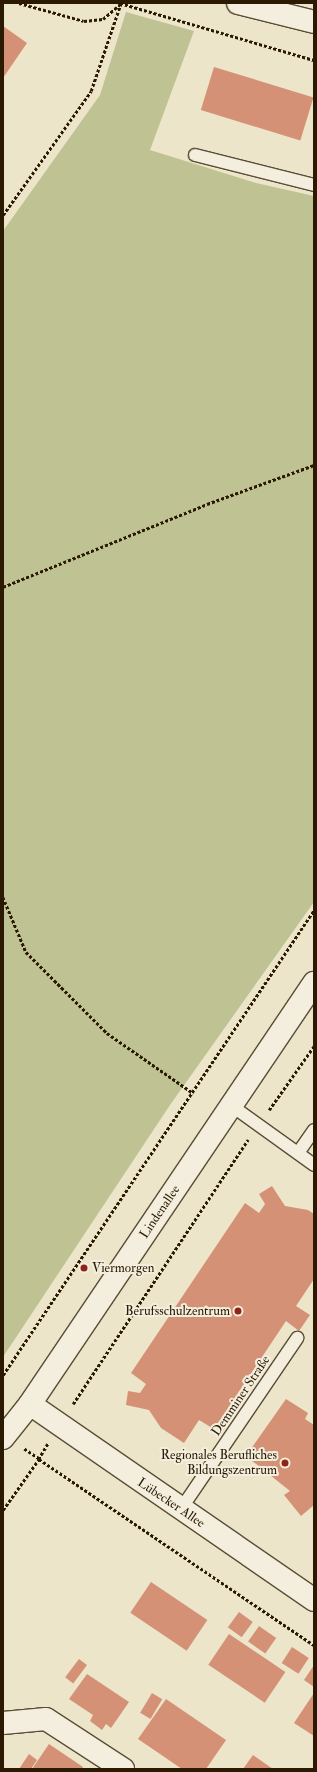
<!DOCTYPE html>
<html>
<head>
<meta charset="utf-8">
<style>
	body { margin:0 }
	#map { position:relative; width:317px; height:1772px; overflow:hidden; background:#ece5ca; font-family:"IM FELL Double Pica",serif }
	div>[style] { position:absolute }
	.green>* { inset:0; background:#bfc292 }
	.building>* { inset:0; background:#d49176; transform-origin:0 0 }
	.path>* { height:2.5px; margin-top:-1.25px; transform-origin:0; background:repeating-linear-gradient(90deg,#2b1902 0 3px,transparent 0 5px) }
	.roads { filter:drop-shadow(1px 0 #5b4c34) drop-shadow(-1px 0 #5b4c34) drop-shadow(0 1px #5b4c34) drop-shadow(0 -1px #5b4c34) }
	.lane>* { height:12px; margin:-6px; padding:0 6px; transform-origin:6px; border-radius:6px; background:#f3eedd }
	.street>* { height:22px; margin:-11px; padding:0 11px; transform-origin:11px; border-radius:11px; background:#f3eedd }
	.dots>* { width:11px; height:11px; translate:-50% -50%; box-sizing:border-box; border:2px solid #f3eedd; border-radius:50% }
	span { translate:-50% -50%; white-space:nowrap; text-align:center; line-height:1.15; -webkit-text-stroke:4px #f3eedd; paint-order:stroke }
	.street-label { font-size:13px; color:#2b1902 }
	.poi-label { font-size:13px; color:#2b1902 }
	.left { translate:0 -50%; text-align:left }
	.right { translate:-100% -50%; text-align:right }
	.frame { position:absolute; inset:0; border:4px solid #2b1902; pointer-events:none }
</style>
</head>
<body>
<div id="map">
	<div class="green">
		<i style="clip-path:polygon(126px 12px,194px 31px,150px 150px,256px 183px,314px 196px,314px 902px,170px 1105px,3px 1357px,3px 231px,100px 95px)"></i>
	</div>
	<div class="building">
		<i style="clip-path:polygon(3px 26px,27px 43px,3px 78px)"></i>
		<i style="left:214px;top:67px;width:104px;height:45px;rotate:17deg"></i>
		<i style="clip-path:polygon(272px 1186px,285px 1206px,308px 1210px,314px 1214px,314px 1279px,296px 1306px,310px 1315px,299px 1331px,286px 1321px,214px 1429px,199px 1420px,184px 1443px,161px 1428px,149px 1410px,126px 1405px,128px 1391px,140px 1393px,146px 1384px,131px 1373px,245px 1203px,259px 1213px,265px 1204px,259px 1194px)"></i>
		<i style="clip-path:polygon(286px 1399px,308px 1413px,305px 1419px,314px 1425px,314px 1505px,301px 1516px,284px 1495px,290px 1491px,246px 1456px)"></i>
		<i style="left:151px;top:1582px;width:68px;height:37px;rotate:34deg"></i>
		<i style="left:239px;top:1612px;width:17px;height:19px;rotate:36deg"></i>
		<i style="left:259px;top:1626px;width:21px;height:19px;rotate:35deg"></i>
		<i style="left:229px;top:1634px;width:68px;height:37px;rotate:34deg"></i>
		<i style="left:292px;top:1647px;width:20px;height:19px;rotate:33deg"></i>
		<i style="left:79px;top:1659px;width:10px;height:23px;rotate:37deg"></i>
		<i style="clip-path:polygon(314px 1665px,314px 1687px,304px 1680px)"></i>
		<i style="clip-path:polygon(87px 1674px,129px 1702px,111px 1728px,106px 1724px,102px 1730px,90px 1721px,93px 1715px,69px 1699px)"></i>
		<i style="left:152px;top:1693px;width:12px;height:23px;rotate:31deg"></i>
		<i style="clip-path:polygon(314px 1693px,314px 1736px,294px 1723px)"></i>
		<i style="clip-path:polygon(166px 1699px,226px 1740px,206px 1769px,182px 1769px,138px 1739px)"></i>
		<i style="clip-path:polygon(49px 1744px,83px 1767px,82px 1769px,32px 1769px)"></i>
		<i style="clip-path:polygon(29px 1754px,37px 1760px,31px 1769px,19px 1769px)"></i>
		<i style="clip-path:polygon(253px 1755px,273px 1769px,243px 1769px)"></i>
	</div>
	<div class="path">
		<i style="left:19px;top:3px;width:67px;rotate:15.5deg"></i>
		<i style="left:84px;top:21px;width:19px;rotate:-6deg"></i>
		<i style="left:103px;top:19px;width:23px;rotate:-41deg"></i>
		<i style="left:120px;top:3px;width:202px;rotate:16.4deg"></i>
		<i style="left:3px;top:215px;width:152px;rotate:-54.6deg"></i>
		<i style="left:91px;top:91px;width:93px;rotate:-71.2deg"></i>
		<i style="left:3px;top:587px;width:220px;rotate:-22.1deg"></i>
		<i style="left:207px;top:504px;width:114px;rotate:-20deg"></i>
		<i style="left:3px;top:897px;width:60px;rotate:67.3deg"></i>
		<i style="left:26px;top:952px;width:115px;rotate:45deg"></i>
		<i style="left:107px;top:1033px;width:105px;rotate:34.9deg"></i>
		<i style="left:269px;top:1110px;width:78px;rotate:-54.9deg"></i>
		<i style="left:3px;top:1375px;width:559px;rotate:-56.22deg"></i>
		<i style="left:73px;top:1404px;width:317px;rotate:-56.5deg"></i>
		<i style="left:48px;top:1444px;width:17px;rotate:121deg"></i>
		<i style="left:39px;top:1459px;width:332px;rotate:34.1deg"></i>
		<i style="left:3px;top:1510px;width:62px;rotate:-54.8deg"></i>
		<i style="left:39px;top:1459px;width:18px;rotate:-146deg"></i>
	</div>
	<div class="roads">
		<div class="lane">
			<i style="left:195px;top:155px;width:123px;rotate:14.1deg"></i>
			<i style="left:232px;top:1106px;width:101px;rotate:35.7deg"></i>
			<i style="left:298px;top:1153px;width:28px;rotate:-55deg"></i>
			<i style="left:181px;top:1509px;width:207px;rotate:-55.8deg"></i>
		</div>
		<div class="street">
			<i style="left:238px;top:3px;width:78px;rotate:14deg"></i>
			<i style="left:30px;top:1404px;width:345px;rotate:34.6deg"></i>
			<i style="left:3px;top:1438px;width:43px;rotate:-51.5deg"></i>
			<i style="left:30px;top:1404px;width:508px;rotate:-56deg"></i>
			<i style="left:3px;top:1723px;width:43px;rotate:-5.3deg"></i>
			<i style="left:46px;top:1719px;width:92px;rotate:33deg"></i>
		</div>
	</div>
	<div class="dots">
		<i style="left:84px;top:1268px;background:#8f2418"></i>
		<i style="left:238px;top:1311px;background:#8f2418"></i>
		<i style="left:285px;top:1463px;background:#8f2418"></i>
	</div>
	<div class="street-label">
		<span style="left:160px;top:1212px;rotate:-56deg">Lindenallee</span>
		<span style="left:241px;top:1396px;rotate:-56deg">Demminer Straße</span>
		<span style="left:171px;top:1503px;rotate:34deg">Lübecker Allee</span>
	</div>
	<div class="poi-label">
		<span class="left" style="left:92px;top:1268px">Viermorgen</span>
		<span class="right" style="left:230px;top:1311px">Berufsschulzentrum</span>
		<span class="right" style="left:277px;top:1463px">Regionales Berufliches<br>Bildungszentrum</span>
	</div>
	<div class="frame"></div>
</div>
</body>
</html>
